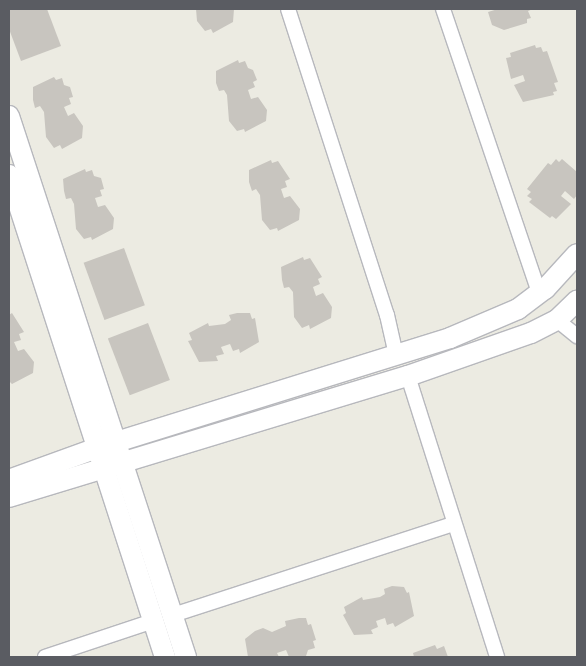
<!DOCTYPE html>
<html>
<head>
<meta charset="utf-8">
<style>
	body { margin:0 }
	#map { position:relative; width:586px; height:666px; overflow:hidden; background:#ecebe2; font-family:Karla,sans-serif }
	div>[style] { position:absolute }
	.building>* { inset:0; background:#c8c5bf; transform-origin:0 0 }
	.roads { filter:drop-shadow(1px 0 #b7b8bd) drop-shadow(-1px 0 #b7b8bd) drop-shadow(0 1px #b7b8bd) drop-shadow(0 -1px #b7b8bd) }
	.street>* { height:14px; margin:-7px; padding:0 7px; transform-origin:7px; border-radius:7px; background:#fff }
	.secondary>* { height:20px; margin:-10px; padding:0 10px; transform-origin:10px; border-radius:10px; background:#fff }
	span { translate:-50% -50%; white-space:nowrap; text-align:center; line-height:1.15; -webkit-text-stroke:4px #fff; paint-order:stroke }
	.frame { position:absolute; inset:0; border:10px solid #5a5c62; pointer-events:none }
</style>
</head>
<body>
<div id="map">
	<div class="building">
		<i style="clip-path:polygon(9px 9px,47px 9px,61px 46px,21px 61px,9px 29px)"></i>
		<i style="clip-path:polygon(196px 9px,234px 9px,233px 22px,213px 33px,211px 29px,205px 31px,197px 21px)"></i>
		<i style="clip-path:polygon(498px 9px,533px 9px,528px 11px,531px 18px,527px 19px,527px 23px,504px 30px,492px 25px,488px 12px)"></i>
		<i style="clip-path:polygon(535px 45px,536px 48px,541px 47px,543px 52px,547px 51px,558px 82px,554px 83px,557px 91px,553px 92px,554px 95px,523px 102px,514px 85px,525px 81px,523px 75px,511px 79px,506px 58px,511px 57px,510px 53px)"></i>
		<i style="clip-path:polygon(238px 60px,239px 63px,245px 61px,248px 68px,253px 70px,257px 80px,253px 82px,255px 87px,248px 90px,251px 99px,258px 97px,267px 110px,266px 121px,245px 132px,244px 129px,237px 131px,229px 121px,227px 95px,224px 90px,219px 91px,216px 83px,216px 71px)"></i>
		<i style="clip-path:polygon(54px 77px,56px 80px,62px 78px,64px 85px,70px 87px,73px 97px,69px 98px,71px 104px,64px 107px,68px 116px,74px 113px,83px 126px,82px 138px,62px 149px,60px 145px,54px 148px,46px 137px,44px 112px,40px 106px,35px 108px,33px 100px,33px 87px)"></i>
		<i style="clip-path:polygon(556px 159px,559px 162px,562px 159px,577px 172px,577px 195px,574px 199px,565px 191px,561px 196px,571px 204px,556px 219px,552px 216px,550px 218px,529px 202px,532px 199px,527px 196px,531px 192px,527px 189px,548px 163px,551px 165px)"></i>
		<i style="clip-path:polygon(271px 160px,272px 163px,278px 161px,290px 179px,285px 181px,287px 187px,281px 189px,284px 198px,290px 196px,300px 209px,299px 220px,278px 231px,277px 228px,270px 230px,262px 220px,260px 195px,256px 189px,252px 191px,249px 182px,249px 170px)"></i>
		<i style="clip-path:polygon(85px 169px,86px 172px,92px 170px,94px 176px,101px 178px,104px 189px,100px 190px,102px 196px,95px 198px,98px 207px,105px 205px,114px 218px,113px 229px,92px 240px,91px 237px,84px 239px,76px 229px,74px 204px,71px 198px,66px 199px,64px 191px,63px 179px)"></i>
		<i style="left:124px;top:248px;width:61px;height:43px;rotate:70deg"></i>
		<i style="clip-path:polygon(303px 257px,304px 260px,310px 258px,322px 277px,318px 279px,320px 284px,313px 287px,316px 296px,323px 293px,332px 307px,331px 318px,310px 329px,309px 325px,302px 328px,294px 317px,293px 292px,289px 287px,284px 288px,282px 280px,281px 267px)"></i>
		<i style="clip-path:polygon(12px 313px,24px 332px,19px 334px,21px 340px,14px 342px,18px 351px,24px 349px,34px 362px,33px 373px,12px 384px,9px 381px,9px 315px)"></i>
		<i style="clip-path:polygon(237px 313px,250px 313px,252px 319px,255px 318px,259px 342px,240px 353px,239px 349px,233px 351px,230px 344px,221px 347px,224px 354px,216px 356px,218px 361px,199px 362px,188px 341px,192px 340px,189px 333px,208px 323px,209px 326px,225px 324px,231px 320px,229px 315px)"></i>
		<i style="left:148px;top:323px;width:61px;height:43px;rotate:69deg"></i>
		<i style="clip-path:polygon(392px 586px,404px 587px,407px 593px,409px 592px,414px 616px,395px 627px,393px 623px,387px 625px,385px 618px,376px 621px,378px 627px,371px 630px,373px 634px,354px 635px,343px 615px,346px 613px,344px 607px,362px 597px,363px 600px,380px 597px,385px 594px,384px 589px)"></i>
		<i style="clip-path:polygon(299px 618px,306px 618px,308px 625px,311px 624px,316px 640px,313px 641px,315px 648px,308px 650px,306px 656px,289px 657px,286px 650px,277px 653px,279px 657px,248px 657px,245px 639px,255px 631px,263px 628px,272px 632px,286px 626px,285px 621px)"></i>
		<i style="clip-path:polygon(435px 645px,437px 649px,444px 646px,448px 657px,414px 657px,413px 653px)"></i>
	</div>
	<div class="roads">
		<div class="street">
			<i style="left:288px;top:9px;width:322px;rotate:72.1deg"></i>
			<i style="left:387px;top:315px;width:41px;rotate:77.3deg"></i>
			<i style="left:443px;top:9px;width:300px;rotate:71.3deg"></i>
			<i style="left:557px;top:320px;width:26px;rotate:39deg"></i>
			<i style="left:408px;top:376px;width:295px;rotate:72.4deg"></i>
			<i style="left:173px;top:615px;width:294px;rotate:-18deg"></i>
			<i style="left:45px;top:657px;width:114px;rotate:-18.4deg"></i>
		</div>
		<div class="secondary">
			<i style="left:9px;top:116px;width:569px;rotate:71.88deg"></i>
			<i style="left:9px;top:175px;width:507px;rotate:72.07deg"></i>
			<i style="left:9px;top:480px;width:94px;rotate:-20deg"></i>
			<i style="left:97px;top:448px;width:370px;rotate:-17.3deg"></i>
			<i style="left:450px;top:338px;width:74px;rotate:-23.1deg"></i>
			<i style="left:518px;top:309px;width:34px;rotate:-37deg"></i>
			<i style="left:545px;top:289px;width:47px;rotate:-47.6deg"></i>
			<i style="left:9px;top:497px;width:417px;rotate:-16.9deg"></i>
			<i style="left:408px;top:376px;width:130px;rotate:-19.3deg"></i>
			<i style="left:531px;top:333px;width:29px;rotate:-27deg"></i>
			<i style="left:557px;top:320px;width:28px;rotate:-44deg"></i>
		</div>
	</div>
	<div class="frame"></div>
</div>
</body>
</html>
